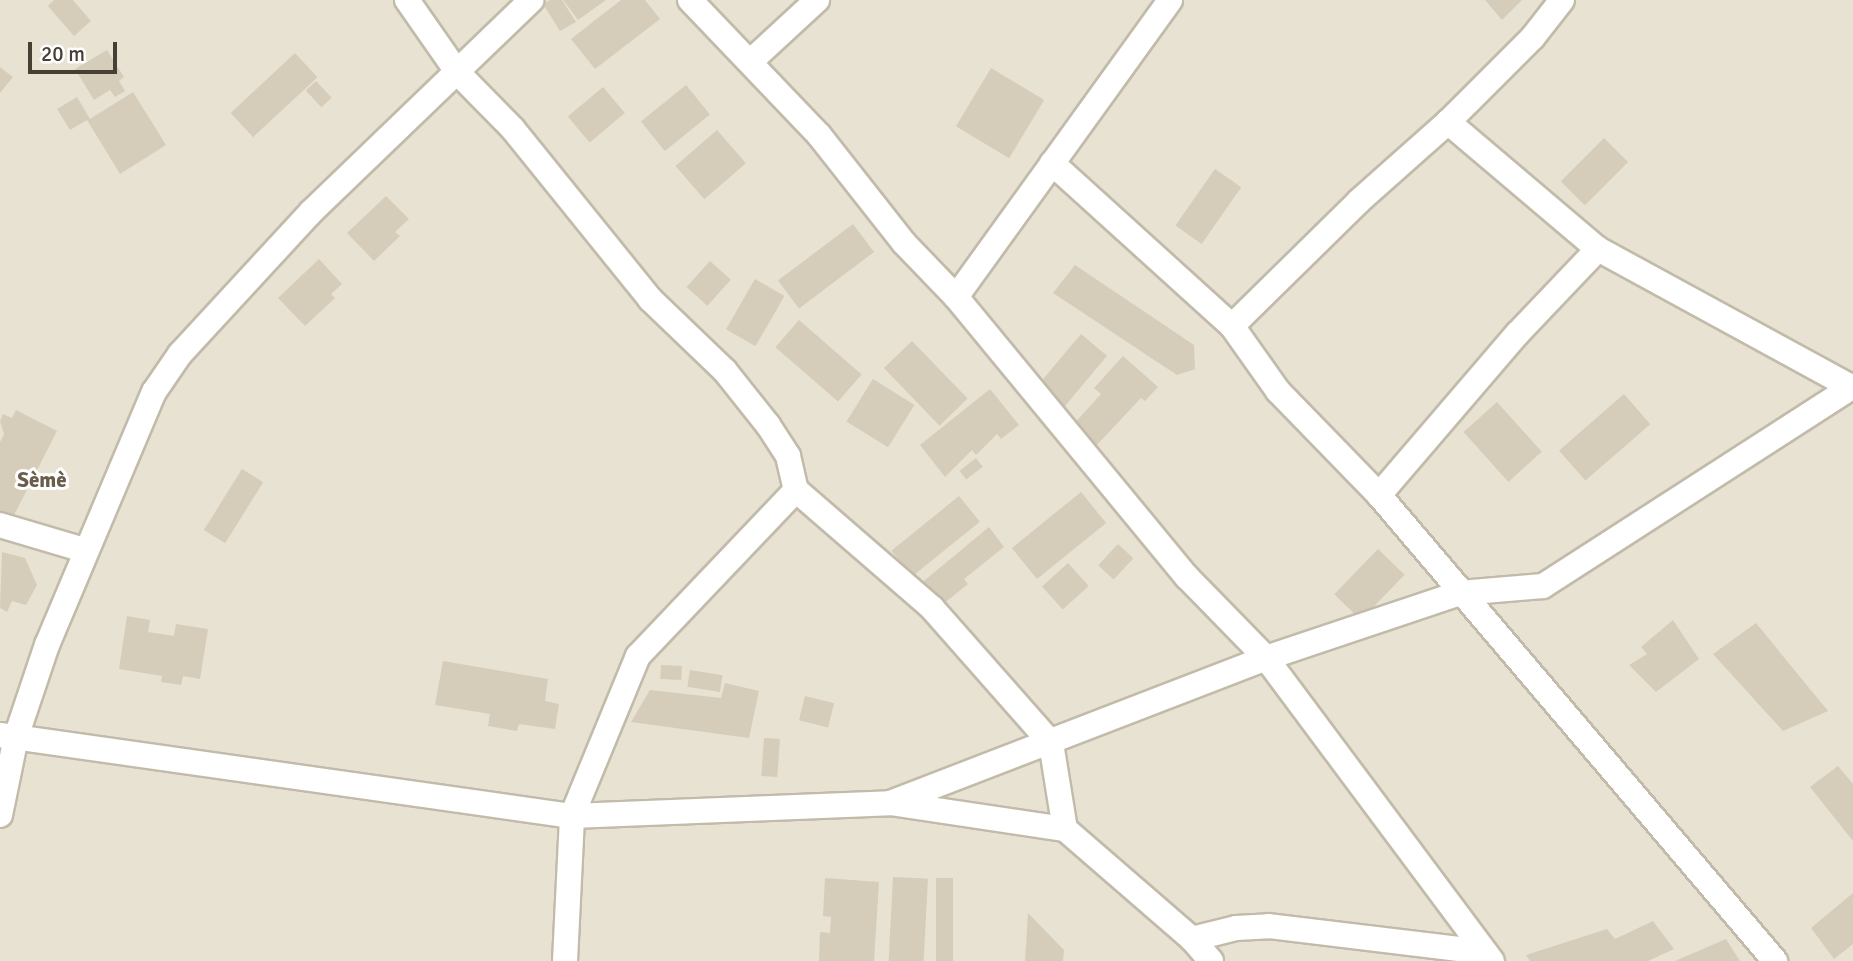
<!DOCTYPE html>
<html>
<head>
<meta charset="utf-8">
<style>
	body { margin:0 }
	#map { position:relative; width:1853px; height:961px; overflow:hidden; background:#f3f0e5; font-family:Signika,sans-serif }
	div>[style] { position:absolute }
	.residential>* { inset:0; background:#e8e2d3; transform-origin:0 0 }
	.building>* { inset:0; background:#d6ccba; transform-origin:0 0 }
	.roads { filter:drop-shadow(2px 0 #c2bbaa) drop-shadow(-2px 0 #c2bbaa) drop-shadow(0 2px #c2bbaa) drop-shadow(0 -2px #c2bbaa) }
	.street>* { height:24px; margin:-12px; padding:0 12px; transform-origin:12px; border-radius:12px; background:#fff }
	span { translate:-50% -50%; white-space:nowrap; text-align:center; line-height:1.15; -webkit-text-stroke:6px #fff; paint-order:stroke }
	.neighbourhood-label { font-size:21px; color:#6a5e4b; font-weight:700 }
	.scale { position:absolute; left:28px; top:42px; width:89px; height:32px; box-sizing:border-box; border:4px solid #464034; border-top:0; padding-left:9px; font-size:21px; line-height:24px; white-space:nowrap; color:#464034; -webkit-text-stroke:5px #fff; paint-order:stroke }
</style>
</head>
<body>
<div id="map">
	<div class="residential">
		<i style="left:0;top:0;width:1853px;height:961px"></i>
	</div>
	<div class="building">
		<i style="clip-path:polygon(54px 0,73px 0,91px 21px,74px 36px,48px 6px)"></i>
		<i style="clip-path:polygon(550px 0,562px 0,576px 22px,560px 31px,543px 4px)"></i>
		<i style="clip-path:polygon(563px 0,606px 0,578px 20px)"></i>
		<i style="clip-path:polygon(621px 0,645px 0,660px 19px,595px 69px,571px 39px)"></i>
		<i style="clip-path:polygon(1485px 0,1522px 0,1502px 20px)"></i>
		<i style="clip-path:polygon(107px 50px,124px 77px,119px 81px,125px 91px,115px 97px,110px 90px,94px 100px,75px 69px)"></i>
		<i style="left:295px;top:53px;width:33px;height:88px;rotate:47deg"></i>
		<i style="clip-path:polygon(0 67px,13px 77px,0 93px)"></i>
		<i style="left:991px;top:68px;width:62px;height:68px;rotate:31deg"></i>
		<i style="left:316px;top:81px;width:23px;height:14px;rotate:47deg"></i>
		<i style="left:686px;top:85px;width:38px;height:58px;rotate:51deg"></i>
		<i style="left:603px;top:87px;width:34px;height:46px;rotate:50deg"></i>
		<i style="clip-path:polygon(133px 92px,166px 145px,120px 174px,87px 120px,70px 130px,57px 109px,77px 97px,90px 119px)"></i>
		<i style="left:717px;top:130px;width:44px;height:55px;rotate:49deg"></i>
		<i style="left:1604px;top:138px;width:34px;height:61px;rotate:45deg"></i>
		<i style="left:1215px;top:169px;width:32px;height:69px;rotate:35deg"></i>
		<i style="clip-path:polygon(386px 196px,409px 219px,395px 232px,400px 236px,374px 261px,347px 233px)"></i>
		<i style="left:853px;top:224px;width:35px;height:94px;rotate:53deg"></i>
		<i style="clip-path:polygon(319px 259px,342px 284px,331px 294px,335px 298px,305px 326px,278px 298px)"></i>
		<i style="left:710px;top:261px;width:28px;height:35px;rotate:42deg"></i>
		<i style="clip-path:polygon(1075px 265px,1194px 345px,1195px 369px,1177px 375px,1053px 293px)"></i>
		<i style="left:755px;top:279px;width:34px;height:58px;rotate:30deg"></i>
		<i style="left:799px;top:320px;width:83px;height:36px;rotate:41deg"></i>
		<i style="left:1081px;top:334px;width:34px;height:70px;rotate:40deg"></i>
		<i style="left:912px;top:341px;width:80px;height:39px;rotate:46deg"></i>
		<i style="clip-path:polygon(1123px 356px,1158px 387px,1145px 401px,1141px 398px,1095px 447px,1072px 426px,1101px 394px,1094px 388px)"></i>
		<i style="left:873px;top:379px;width:49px;height:50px;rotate:32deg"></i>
		<i style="clip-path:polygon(990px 389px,1019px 425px,1001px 439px,997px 434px,976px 455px,972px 450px,945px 477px,920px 445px)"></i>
		<i style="left:1624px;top:394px;width:40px;height:86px;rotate:49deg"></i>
		<i style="left:1497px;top:402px;width:67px;height:45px;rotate:48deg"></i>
		<i style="clip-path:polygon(16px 410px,57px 431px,11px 521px,0 515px,0 442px,4px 434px,0 421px,3px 414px,12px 418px)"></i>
		<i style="left:976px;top:458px;width:11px;height:21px;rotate:52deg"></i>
		<i style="left:242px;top:469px;width:25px;height:72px;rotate:32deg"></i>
		<i style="left:1081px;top:492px;width:40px;height:89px;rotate:51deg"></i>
		<i style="left:959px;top:496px;width:33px;height:87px;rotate:51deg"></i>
		<i style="clip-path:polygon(989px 527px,1004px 547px,964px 579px,968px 584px,938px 608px,919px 585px)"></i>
		<i style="left:1118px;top:544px;width:21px;height:29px;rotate:43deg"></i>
		<i style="left:1378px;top:549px;width:37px;height:63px;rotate:44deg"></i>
		<i style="clip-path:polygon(2px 552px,25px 558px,37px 585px,26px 605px,12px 601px,7px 612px,0 608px)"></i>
		<i style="left:1068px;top:563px;width:31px;height:35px;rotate:48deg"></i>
		<i style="clip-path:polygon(127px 616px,150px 620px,148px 632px,174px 636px,176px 624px,208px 629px,200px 679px,183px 676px,181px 685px,161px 682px,162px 676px,119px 669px)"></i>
		<i style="clip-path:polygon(1673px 620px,1699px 659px,1656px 692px,1629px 665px,1647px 654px,1641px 647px)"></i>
		<i style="clip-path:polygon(1756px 623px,1828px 711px,1783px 731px,1713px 654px)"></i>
		<i style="clip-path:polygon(443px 661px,548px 679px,545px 701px,559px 704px,555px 729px,519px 724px,517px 731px,488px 726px,490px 714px,435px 705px)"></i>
		<i style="left:661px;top:665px;width:21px;height:14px;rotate:3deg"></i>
		<i style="left:690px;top:670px;width:33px;height:17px;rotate:9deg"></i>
		<i style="clip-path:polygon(725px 683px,759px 691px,749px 738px,631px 722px,650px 690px,721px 698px)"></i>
		<i style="left:805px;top:696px;width:30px;height:25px;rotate:14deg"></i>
		<i style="left:764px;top:738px;width:16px;height:38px;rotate:4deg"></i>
		<i style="clip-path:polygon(1838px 766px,1853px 784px,1853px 841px,1810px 787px)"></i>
		<i style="left:893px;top:877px;width:35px;height:84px;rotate:3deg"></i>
		<i style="clip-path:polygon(825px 878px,879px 882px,874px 961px,819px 961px,820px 932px,830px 933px,831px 917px,823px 916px)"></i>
		<i style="left:936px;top:878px;width:17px;height:83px"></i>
		<i style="clip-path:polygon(1853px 893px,1853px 944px,1834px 959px,1811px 928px)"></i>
		<i style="clip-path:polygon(1028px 913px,1064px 950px,1063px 961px,1025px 961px)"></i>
		<i style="clip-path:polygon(1653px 921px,1674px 949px,1648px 961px,1530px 961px,1526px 955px,1607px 929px,1615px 939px)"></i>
		<i style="clip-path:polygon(1726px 939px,1740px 961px,1675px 961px)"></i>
	</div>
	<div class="roads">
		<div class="street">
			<i style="left:407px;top:0;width:89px;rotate:55.1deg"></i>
			<i style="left:458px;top:73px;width:78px;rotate:45.5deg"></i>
			<i style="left:513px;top:129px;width:218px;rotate:51.1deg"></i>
			<i style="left:650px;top:299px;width:104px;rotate:43.8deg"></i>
			<i style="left:725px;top:371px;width:69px;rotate:51.5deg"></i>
			<i style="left:768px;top:425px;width:37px;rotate:57deg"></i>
			<i style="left:788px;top:456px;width:35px;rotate:77deg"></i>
			<i style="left:796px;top:490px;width:180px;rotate:40.9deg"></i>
			<i style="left:932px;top:608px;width:180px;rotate:48.6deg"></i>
			<i style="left:1051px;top:743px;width:87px;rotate:80.8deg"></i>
			<i style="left:690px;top:0;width:187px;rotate:46.3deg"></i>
			<i style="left:819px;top:135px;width:137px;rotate:51.8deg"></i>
			<i style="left:904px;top:243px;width:75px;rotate:46.1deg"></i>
			<i style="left:956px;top:297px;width:363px;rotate:50.5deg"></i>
			<i style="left:1187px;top:577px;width:113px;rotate:45.7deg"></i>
			<i style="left:1266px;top:658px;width:378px;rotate:53.3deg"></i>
			<i style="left:751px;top:61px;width:90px;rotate:-42.7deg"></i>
			<i style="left:1448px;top:122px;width:197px;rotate:40.3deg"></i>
			<i style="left:1598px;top:249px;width:288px;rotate:28.6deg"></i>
			<i style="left:1052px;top:163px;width:243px;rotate:42.2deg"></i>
			<i style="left:1232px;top:326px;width:80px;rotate:54.7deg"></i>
			<i style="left:1278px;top:391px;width:145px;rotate:45.8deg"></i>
			<i style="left:1379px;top:495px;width:612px;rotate:49.64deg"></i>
			<i style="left:956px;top:297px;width:366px;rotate:-54.2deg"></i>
			<i style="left:1232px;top:326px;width:178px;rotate:-44.5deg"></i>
			<i style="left:1359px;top:201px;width:119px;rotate:-41.6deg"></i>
			<i style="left:1448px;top:122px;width:120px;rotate:-45deg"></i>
			<i style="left:1533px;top:37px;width:47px;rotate:-51.9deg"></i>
			<i style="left:1379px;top:495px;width:213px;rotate:-49.4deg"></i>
			<i style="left:1518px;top:333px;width:116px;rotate:-46.4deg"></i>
			<i style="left:0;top:525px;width:88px;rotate:16.6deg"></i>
			<i style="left:0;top:735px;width:578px;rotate:8.06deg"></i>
			<i style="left:572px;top:816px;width:318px;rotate:-2.3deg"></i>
			<i style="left:890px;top:803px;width:177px;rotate:8.5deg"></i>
			<i style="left:1065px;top:829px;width:168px;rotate:40.9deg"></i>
			<i style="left:1192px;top:939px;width:29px;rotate:49deg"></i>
			<i style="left:893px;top:802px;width:400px;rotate:-21.1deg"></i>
			<i style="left:1266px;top:658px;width:205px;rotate:-18.5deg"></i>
			<i style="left:1460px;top:593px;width:83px;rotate:-4.8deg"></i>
			<i style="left:1543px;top:586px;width:369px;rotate:-32.8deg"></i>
			<i style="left:0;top:815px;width:80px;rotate:-78.4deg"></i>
			<i style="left:16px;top:737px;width:97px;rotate:-71.4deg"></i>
			<i style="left:47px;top:645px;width:275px;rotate:-67.1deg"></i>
			<i style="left:154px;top:392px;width:46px;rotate:-55.6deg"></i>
			<i style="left:180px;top:354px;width:193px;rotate:-47.3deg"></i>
			<i style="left:311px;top:212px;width:306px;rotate:-43.9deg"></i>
			<i style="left:1192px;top:939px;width:45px;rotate:-14deg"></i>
			<i style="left:1236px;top:928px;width:33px;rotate:-3deg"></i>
			<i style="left:1269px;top:926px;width:217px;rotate:6.9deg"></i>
			<i style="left:565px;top:961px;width:145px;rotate:-87.2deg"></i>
			<i style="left:572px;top:816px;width:173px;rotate:-67.6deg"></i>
			<i style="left:638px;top:656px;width:229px;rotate:-46.4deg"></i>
		</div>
	</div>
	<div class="neighbourhood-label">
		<span style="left:42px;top:480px">Sèmè</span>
	</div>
	<div class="scale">20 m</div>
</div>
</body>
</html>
